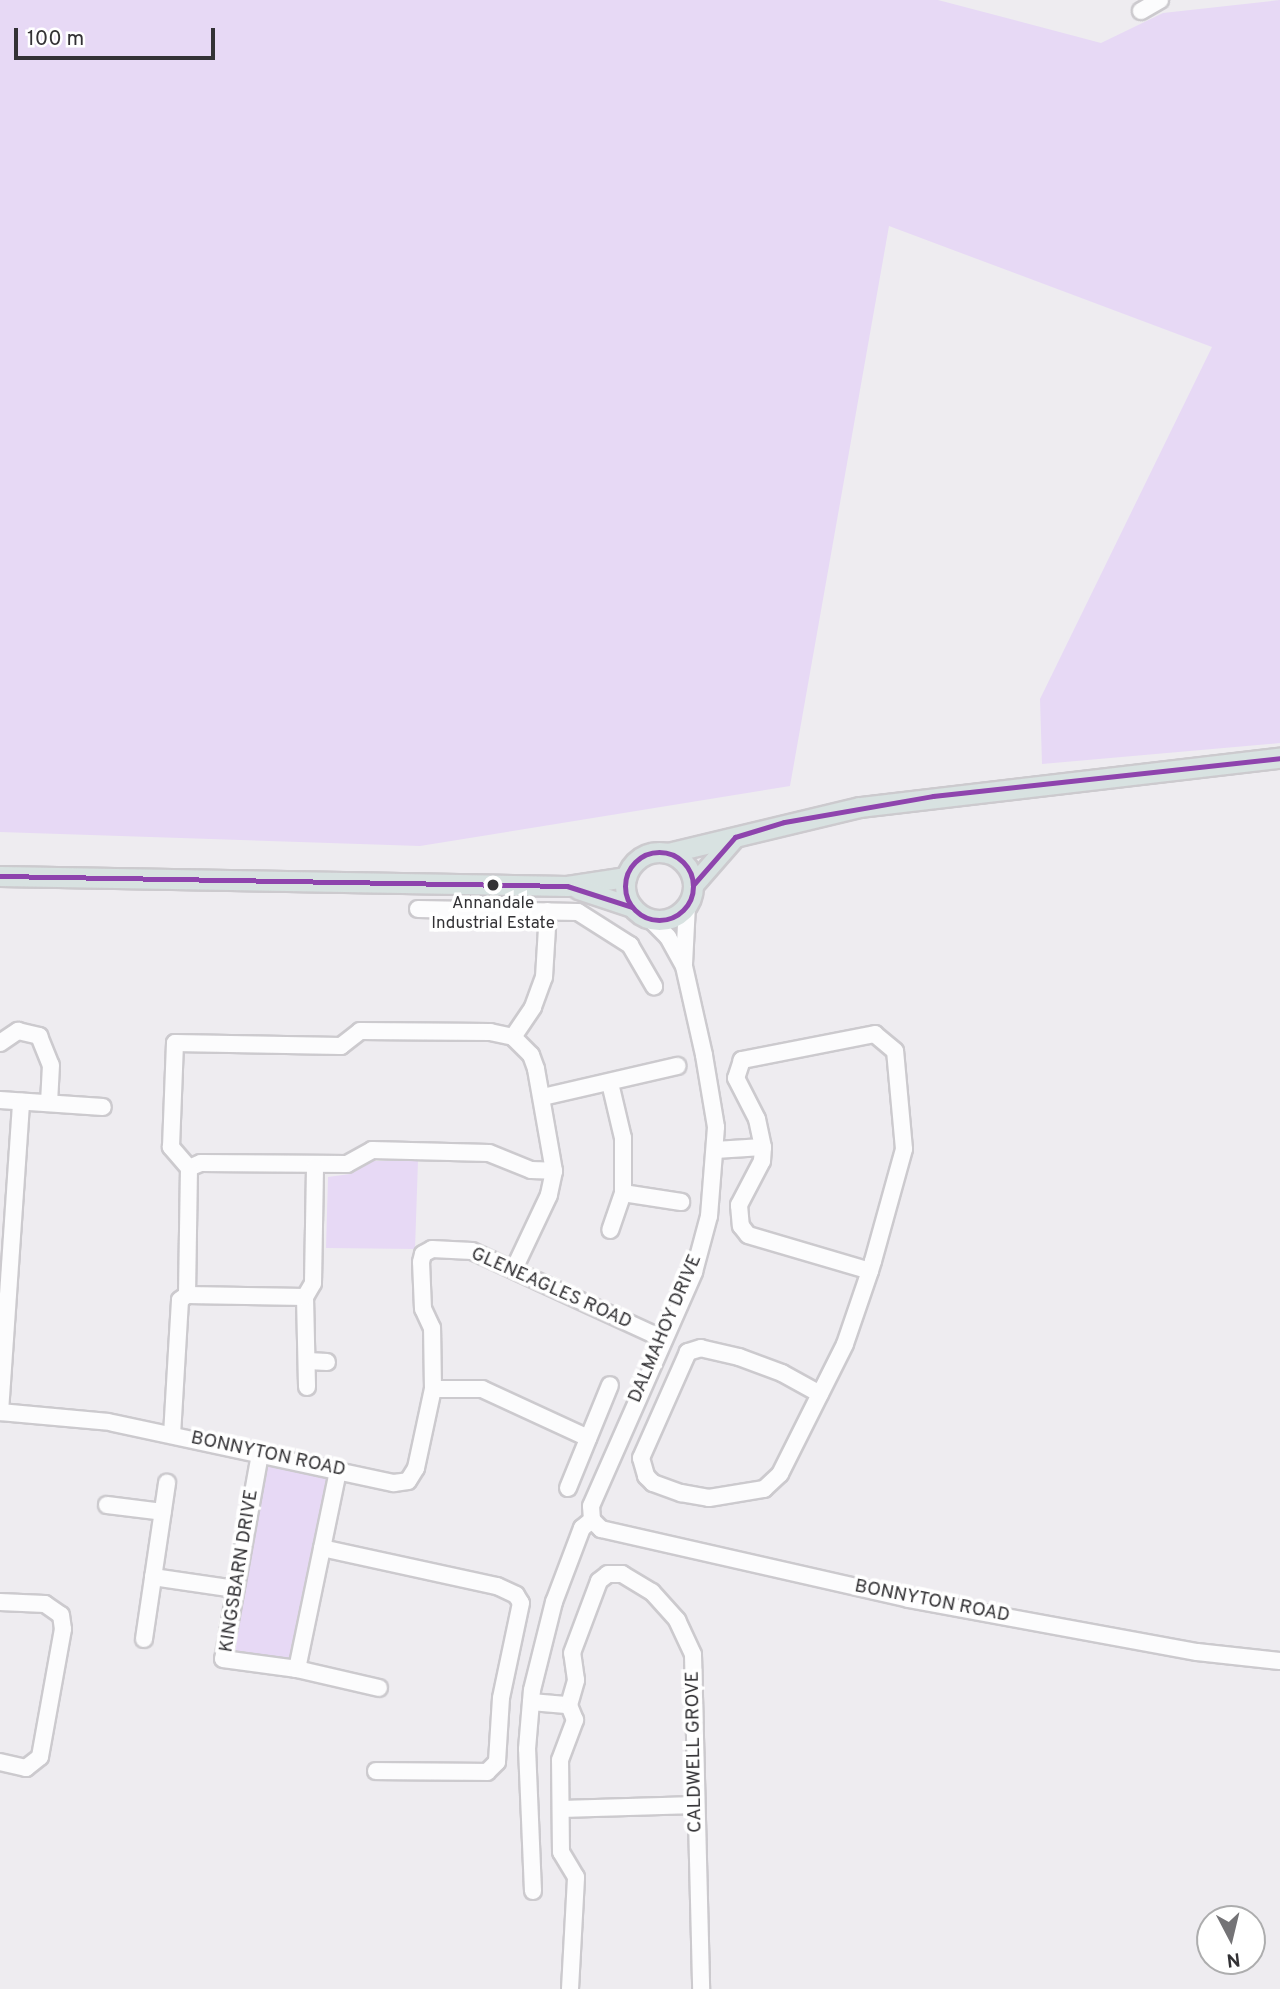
<!DOCTYPE html>
<html>
<head>
<meta charset="utf-8">
<style>
	body { margin:0 }
	#map { position:relative; width:1280px; height:1989px; overflow:hidden; background:#eeecf0; font-family:Overpass,sans-serif }
	div>[style] { position:absolute }
	.green>* { inset:0; background:#e7d9f5 }
	.roads { filter:drop-shadow(2px 0 #cccace) drop-shadow(-2px 0 #cccace) drop-shadow(0 2px #cccace) drop-shadow(0 -2px #cccace) }
	.minor>* { height:16px; margin:-8px; padding:0 8px; transform-origin:8px; border-radius:8px; background:#fcfcfd }
	.major>* { height:19px; margin:-9.5px; padding:0 9.5px; transform-origin:9.5px; border-radius:9.5px; background:#d8e2e1 }
	.major>.ring { margin:-9.5px; padding:0; box-sizing:content-box; background:none; border:19px solid #d8e2e1; border-radius:50% }
	.bus-1>* { height:5px; margin:-2.5px; padding:0 2.5px; transform-origin:2.5px; border-radius:2.5px; background:#8e44ad }
	.bus-1>.ring { margin:-2.5px; padding:0; box-sizing:content-box; background:none; border:5px solid #8e44ad; border-radius:50% }
	.dots>* { width:19px; height:19px; translate:-50% -50%; box-sizing:border-box; border:4px solid #fff; border-radius:50% }
	span { translate:-50% -50%; white-space:nowrap; text-align:center; line-height:1.15; -webkit-text-stroke:7px #fff; paint-order:stroke }
	.bus-label { font-size:17px; color:#333235 }
	.street-label { font-size:19px; color:#333235 }
	.north { position:absolute; left:1196px; top:1905px; width:70px; height:70px; box-sizing:border-box; background:#fff; border:2px solid #adadae; border-radius:50%; rotate:173deg; font-size:19px; font-weight:700; line-height:28px; text-align:center; color:#333235 }
	.north::after { content:''; display:block; margin:auto; width:24px; height:32px; background:#747376; clip-path:polygon(50% 0,100% 100%,50% 72%,0 100%) }
	.scale { position:absolute; left:14px; top:28px; width:201px; height:32px; box-sizing:border-box; border:4px solid #333235; border-top:0; padding-left:9px; font-size:21px; line-height:24px; white-space:nowrap; color:#333235; -webkit-text-stroke:5px #fff; paint-order:stroke }
</style>
</head>
<body>
<div id="map">
	<div class="green">
		<i style="clip-path:polygon(0 0,938px 0,1101px 43px,1163px 13px,1280px 0,1280px 743px,1042px 764px,1040px 699px,1212px 347px,889px 226px,790px 786px,420px 846px,0 832px)"></i>
		<i style="clip-path:polygon(367px 1161px,418px 1161px,415px 1249px,326px 1248px,328px 1177px,350px 1174px)"></i>
		<i style="clip-path:polygon(273px 1460px,326px 1476px,329px 1481px,292px 1662px,236px 1654px,231px 1647px,265px 1467px)"></i>
	</div>
	<div class="roads">
		<div class="minor">
			<i style="left:1141px;top:11px;width:22px;rotate:-30deg"></i>
			<i style="left:418px;top:909px;width:160px;rotate:1.1deg"></i>
			<i style="left:578px;top:912px;width:62px;rotate:32.4deg"></i>
			<i style="left:630px;top:945px;width:48px;rotate:59.7deg"></i>
			<i style="left:684px;top:964px;width:59px;rotate:-87.1deg"></i>
			<i style="left:513px;top:1037px;width:36px;rotate:-56deg"></i>
			<i style="left:533px;top:1007px;width:32px;rotate:-70deg"></i>
			<i style="left:544px;top:977px;width:66px;rotate:-86.5deg"></i>
			<i style="left:0;top:1043px;width:22px;rotate:-34deg"></i>
			<i style="left:18px;top:1031px;width:22px;rotate:13deg"></i>
			<i style="left:39px;top:1036px;width:31px;rotate:68deg"></i>
			<i style="left:51px;top:1065px;width:38px;rotate:93deg"></i>
			<i style="left:610px;top:1083px;width:57px;rotate:76.7deg"></i>
			<i style="left:623px;top:1138px;width:55px;rotate:90deg"></i>
			<i style="left:623px;top:1193px;width:39px;rotate:109deg"></i>
			<i style="left:543px;top:1097px;width:138px;rotate:-13deg"></i>
			<i style="left:0;top:1100px;width:103px;rotate:3.9deg"></i>
			<i style="left:715px;top:1150px;width:48px;rotate:-3.6deg"></i>
			<i style="left:189px;top:1168px;width:13px;rotate:-23deg"></i>
			<i style="left:201px;top:1163px;width:146px;rotate:0.4deg"></i>
			<i style="left:347px;top:1164px;width:29px;rotate:-29deg"></i>
			<i style="left:372px;top:1150px;width:117px;rotate:1.5deg"></i>
			<i style="left:489px;top:1153px;width:45px;rotate:22deg"></i>
			<i style="left:531px;top:1170px;width:23px;rotate:2deg"></i>
			<i style="left:623px;top:1193px;width:59px;rotate:8.8deg"></i>
			<i style="left:187px;top:1295px;width:127px;rotate:-89.1deg"></i>
			<i style="left:189px;top:1168px;width:28px;rotate:-131deg"></i>
			<i style="left:171px;top:1147px;width:104px;rotate:-87.8deg"></i>
			<i style="left:175px;top:1043px;width:166px;rotate:1deg"></i>
			<i style="left:341px;top:1046px;width:24px;rotate:-38deg"></i>
			<i style="left:360px;top:1031px;width:130px;rotate:0.4deg"></i>
			<i style="left:490px;top:1032px;width:24px;rotate:12deg"></i>
			<i style="left:513px;top:1037px;width:25px;rotate:45deg"></i>
			<i style="left:531px;top:1055px;width:15px;rotate:70deg"></i>
			<i style="left:536px;top:1069px;width:104px;rotate:80deg"></i>
			<i style="left:554px;top:1171px;width:25px;rotate:102deg"></i>
			<i style="left:549px;top:1195px;width:82px;rotate:115.3deg"></i>
			<i style="left:305px;top:1297px;width:90px;rotate:88.7deg"></i>
			<i style="left:308px;top:1361px;width:19px;rotate:3deg"></i>
			<i style="left:433px;top:1389px;width:49px"></i>
			<i style="left:482px;top:1389px;width:117px;rotate:24.8deg"></i>
			<i style="left:820px;top:1394px;width:43px;rotate:-151.1deg"></i>
			<i style="left:782px;top:1373px;width:46px;rotate:-159.6deg"></i>
			<i style="left:739px;top:1357px;width:39px;rotate:-167deg"></i>
			<i style="left:701px;top:1348px;width:14px;rotate:163deg"></i>
			<i style="left:688px;top:1352px;width:116px;rotate:113.9deg"></i>
			<i style="left:641px;top:1458px;width:19px;rotate:74deg"></i>
			<i style="left:646px;top:1476px;width:10px;rotate:45deg"></i>
			<i style="left:653px;top:1483px;width:30px;rotate:20deg"></i>
			<i style="left:681px;top:1493px;width:28px;rotate:10deg"></i>
			<i style="left:709px;top:1498px;width:56px;rotate:-9.3deg"></i>
			<i style="left:764px;top:1489px;width:22px;rotate:-43deg"></i>
			<i style="left:780px;top:1474px;width:145px;rotate:-63.4deg"></i>
			<i style="left:845px;top:1344px;width:77px;rotate:-71.1deg"></i>
			<i style="left:870px;top:1271px;width:10px;rotate:-73deg"></i>
			<i style="left:873px;top:1261px;width:116px;rotate:-74.5deg"></i>
			<i style="left:904px;top:1149px;width:98px;rotate:-95.2deg"></i>
			<i style="left:895px;top:1051px;width:26px;rotate:-140deg"></i>
			<i style="left:875px;top:1034px;width:136px;rotate:168.9deg"></i>
			<i style="left:742px;top:1060px;width:19px;rotate:108deg"></i>
			<i style="left:736px;top:1078px;width:46px;rotate:62.9deg"></i>
			<i style="left:757px;top:1119px;width:29px;rotate:78deg"></i>
			<i style="left:763px;top:1147px;width:14px;rotate:94deg"></i>
			<i style="left:762px;top:1161px;width:50px;rotate:117.6deg"></i>
			<i style="left:739px;top:1205px;width:21px;rotate:85deg"></i>
			<i style="left:741px;top:1226px;width:11px;rotate:52deg"></i>
			<i style="left:748px;top:1235px;width:127px;rotate:16.4deg"></i>
			<i style="left:0;top:1412px;width:311px;rotate:-86.1deg"></i>
			<i style="left:0;top:1412px;width:109px;rotate:5.2deg"></i>
			<i style="left:113px;top:1423px;width:287px;rotate:12.1deg"></i>
			<i style="left:394px;top:1483px;width:14px;rotate:-8deg"></i>
			<i style="left:408px;top:1481px;width:15px;rotate:-58deg"></i>
			<i style="left:416px;top:1468px;width:81px;rotate:-77.9deg"></i>
			<i style="left:433px;top:1389px;width:61px;rotate:-90.9deg"></i>
			<i style="left:432px;top:1328px;width:21px;rotate:-115deg"></i>
			<i style="left:423px;top:1309px;width:47px;rotate:-92.4deg"></i>
			<i style="left:421px;top:1262px;width:8px;rotate:-76deg"></i>
			<i style="left:423px;top:1254px;width:10px;rotate:-29deg"></i>
			<i style="left:432px;top:1249px;width:40px;rotate:2.9deg"></i>
			<i style="left:472px;top:1251px;width:210px;rotate:24.7deg"></i>
			<i style="left:172px;top:1435px;width:135px;rotate:-86.6deg"></i>
			<i style="left:180px;top:1300px;width:9px;rotate:-36deg"></i>
			<i style="left:187px;top:1295px;width:118px;rotate:1deg"></i>
			<i style="left:305px;top:1297px;width:16px;rotate:-60deg"></i>
			<i style="left:313px;top:1283px;width:116px;rotate:-89deg"></i>
			<i style="left:260px;top:1454px;width:208px;rotate:100.2deg"></i>
			<i style="left:223px;top:1659px;width:75px;rotate:7.7deg"></i>
			<i style="left:297px;top:1669px;width:84px;rotate:13deg"></i>
			<i style="left:568px;top:1488px;width:111px;rotate:-67.8deg"></i>
			<i style="left:107px;top:1505px;width:56px;rotate:7.1deg"></i>
			<i style="left:592px;top:1520px;width:13px;rotate:45deg"></i>
			<i style="left:601px;top:1529px;width:315px;rotate:12.8deg"></i>
			<i style="left:908px;top:1599px;width:294px;rotate:10.4deg"></i>
			<i style="left:1197px;top:1652px;width:83px;rotate:6.2deg"></i>
			<i style="left:592px;top:1520px;width:14px;rotate:-94deg"></i>
			<i style="left:591px;top:1506px;width:256px;rotate:-66.2deg"></i>
			<i style="left:694px;top:1272px;width:58px;rotate:-75deg"></i>
			<i style="left:709px;top:1216px;width:89px;rotate:-85.5deg"></i>
			<i style="left:716px;top:1127px;width:73px;rotate:-99.5deg"></i>
			<i style="left:704px;top:1055px;width:91px;rotate:-102.7deg"></i>
			<i style="left:684px;top:966px;width:33px;rotate:-119deg"></i>
			<i style="left:668px;top:937px;width:27px;rotate:-135deg"></i>
			<i style="left:322px;top:1548px;width:179px;rotate:12.3deg"></i>
			<i style="left:497px;top:1586px;width:21px;rotate:25deg"></i>
			<i style="left:516px;top:1595px;width:9px;rotate:58deg"></i>
			<i style="left:521px;top:1603px;width:97px;rotate:101.9deg"></i>
			<i style="left:501px;top:1698px;width:64px;rotate:93.6deg"></i>
			<i style="left:497px;top:1762px;width:14px;rotate:135deg"></i>
			<i style="left:487px;top:1772px;width:111px;rotate:-179.5deg"></i>
			<i style="left:153px;top:1577px;width:83px;rotate:8.3deg"></i>
			<i style="left:0;top:1602px;width:45px;rotate:2.5deg"></i>
			<i style="left:45px;top:1604px;width:19px;rotate:35deg"></i>
			<i style="left:61px;top:1615px;width:14px;rotate:82deg"></i>
			<i style="left:63px;top:1629px;width:130px;rotate:100.2deg"></i>
			<i style="left:40px;top:1757px;width:18px;rotate:142deg"></i>
			<i style="left:26px;top:1768px;width:27px;rotate:-167deg"></i>
			<i style="left:144px;top:1639px;width:158px;rotate:-81.6deg"></i>
			<i style="left:297px;top:1669px;width:202px;rotate:-78.3deg"></i>
			<i style="left:531px;top:1702px;width:38px;rotate:5deg"></i>
			<i style="left:561px;top:1809px;width:135px;rotate:-1.7deg"></i>
			<i style="left:533px;top:1891px;width:142px;rotate:-92.4deg"></i>
			<i style="left:527px;top:1749px;width:59px;rotate:-85.2deg"></i>
			<i style="left:532px;top:1690px;width:91px;rotate:-76deg"></i>
			<i style="left:554px;top:1602px;width:79px;rotate:-69.3deg"></i>
			<i style="left:582px;top:1528px;width:13px;rotate:-39deg"></i>
			<i style="left:570px;top:1989px;width:112px;rotate:-86.9deg"></i>
			<i style="left:576px;top:1877px;width:29px;rotate:-121deg"></i>
			<i style="left:561px;top:1852px;width:92px;rotate:-90.6deg"></i>
			<i style="left:560px;top:1760px;width:43px;rotate:-69.4deg"></i>
			<i style="left:575px;top:1720px;width:16px;rotate:-112deg"></i>
			<i style="left:569px;top:1705px;width:26px;rotate:-74deg"></i>
			<i style="left:576px;top:1680px;width:27px;rotate:-98deg"></i>
			<i style="left:572px;top:1653px;width:77px;rotate:-69.4deg"></i>
			<i style="left:599px;top:1581px;width:11px;rotate:-38deg"></i>
			<i style="left:608px;top:1574px;width:14px"></i>
			<i style="left:622px;top:1574px;width:35px;rotate:31deg"></i>
			<i style="left:652px;top:1592px;width:38px;rotate:48deg"></i>
			<i style="left:677px;top:1620px;width:38px;rotate:65deg"></i>
			<i style="left:693px;top:1655px;width:334px;rotate:88.6deg"></i>
		</div>
		<div class="major">
			<i class="ring" style="left:625px;top:852px;width:49px;height:49px"></i>
			<i style="left:668px;top:853px;width:197px;rotate:-13.5deg"></i>
			<i style="left:860px;top:807px;width:423px;rotate:-6.7deg"></i>
			<i style="left:0;top:876px;width:567px;rotate:1.01deg"></i>
			<i style="left:567px;top:886px;width:60px;rotate:-8.7deg"></i>
			<i style="left:693px;top:885px;width:62px;rotate:-48.9deg"></i>
			<i style="left:578px;top:889px;width:57px;rotate:18.4deg"></i>
		</div>
	</div>
	<div class="bus-1">
		<i class="ring" style="left:625px;top:852px;width:63px;height:63px"></i>
		<i style="left:0;top:876px;width:567px;rotate:1.01deg"></i>
		<i style="left:567px;top:886px;width:68px;rotate:17.9deg"></i>
		<i style="left:693px;top:885px;width:64px;rotate:-48.8deg"></i>
		<i style="left:735px;top:837px;width:51px;rotate:-17deg"></i>
		<i style="left:784px;top:822px;width:151px;rotate:-9.9deg"></i>
		<i style="left:933px;top:796px;width:349px;rotate:-6.2deg"></i>
	</div>
	<div class="dots">
		<i style="left:493px;top:885px;background:#333235"></i>
	</div>
	<div class="bus-label">
		<span style="left:493px;top:915px">Annandale<br>Industrial Estate</span>
	</div>
	<div class="street-label">
		<span style="left:551px;top:1289px;rotate:24deg">GLENEAGLES ROAD</span>
		<span style="left:666px;top:1329px;rotate:-67deg">DALMAHOY DRIVE</span>
		<span style="left:268px;top:1455px;rotate:12deg">BONNYTON ROAD</span>
		<span style="left:240px;top:1571px;rotate:-81deg">KINGSBARN DRIVE</span>
		<span style="left:932px;top:1602px;rotate:11deg">BONNYTON ROAD</span>
		<span style="left:695px;top:1752px;rotate:-91deg">CALDWELL GROVE</span>
	</div>
	<div class="north">N</div>
	<div class="scale">100 m</div>
</div>
</body>
</html>
